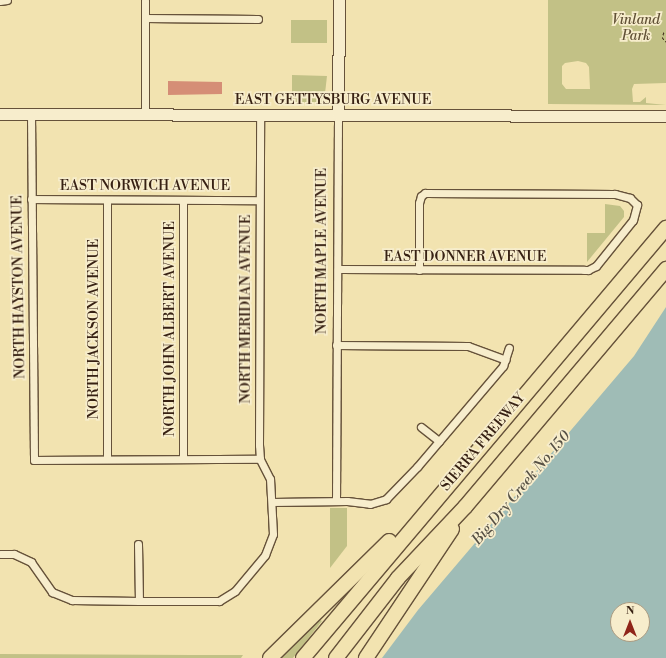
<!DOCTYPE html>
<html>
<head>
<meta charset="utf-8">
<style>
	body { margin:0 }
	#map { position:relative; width:666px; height:658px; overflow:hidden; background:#f2e3b0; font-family:"Libre Bodoni",serif }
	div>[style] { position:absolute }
	.green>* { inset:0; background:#c2c186; transform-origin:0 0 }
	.water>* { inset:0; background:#9fbcb6 }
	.building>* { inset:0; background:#d58e76 }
	.path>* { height:1px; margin-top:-0.5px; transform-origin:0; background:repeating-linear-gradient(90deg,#372113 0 3px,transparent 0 5px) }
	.roads { filter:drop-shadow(1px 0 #66523a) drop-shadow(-1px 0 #66523a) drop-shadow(0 1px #66523a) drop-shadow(0 -1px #66523a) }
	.street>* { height:7px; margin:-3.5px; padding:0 3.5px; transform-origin:3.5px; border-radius:3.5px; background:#f7edcc }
	.secondary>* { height:11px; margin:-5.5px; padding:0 5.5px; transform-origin:5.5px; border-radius:5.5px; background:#f7edcc }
	.highway>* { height:14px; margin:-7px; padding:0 7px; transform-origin:7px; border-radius:7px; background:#f2e3b0 }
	span { translate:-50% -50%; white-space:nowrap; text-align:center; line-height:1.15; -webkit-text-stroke:3.5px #f7edcc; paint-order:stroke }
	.park-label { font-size:14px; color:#615136; font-style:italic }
	.street-label { font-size:14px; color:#372113 }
	.water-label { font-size:15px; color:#565044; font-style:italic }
	.north { position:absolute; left:610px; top:602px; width:40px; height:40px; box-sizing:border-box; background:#f7edcc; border:1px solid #aa9b82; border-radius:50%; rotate:0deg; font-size:11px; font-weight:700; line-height:16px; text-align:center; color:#372113 }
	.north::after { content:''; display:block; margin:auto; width:14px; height:18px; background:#8f2418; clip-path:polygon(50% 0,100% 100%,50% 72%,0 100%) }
</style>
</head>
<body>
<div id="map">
	<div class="green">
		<i style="clip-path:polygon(evenodd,548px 0,666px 0,666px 83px,634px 84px,632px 89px,633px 102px,640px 102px,646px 97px,646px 103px,666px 105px,548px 104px,548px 0,578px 61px,586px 63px,589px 67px,590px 89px,566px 89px,562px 84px,562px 66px,565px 63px,578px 61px)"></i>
		<i style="left:291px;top:20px;width:36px;height:23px"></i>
		<i style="clip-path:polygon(292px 75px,327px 76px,324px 102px,292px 103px)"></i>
		<i style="clip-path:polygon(605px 204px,620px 206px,624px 211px,624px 217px,587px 262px,587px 233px,605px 233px)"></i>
		<i style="clip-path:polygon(330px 508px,347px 508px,347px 546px,330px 568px)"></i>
		<i style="clip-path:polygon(317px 618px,322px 621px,293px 658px,276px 658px)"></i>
		<i style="clip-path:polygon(0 654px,193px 655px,243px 655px,241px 658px,0 658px)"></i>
	</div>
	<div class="water">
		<i style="clip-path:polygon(evenodd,666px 307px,666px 658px,382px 658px,418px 610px,634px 356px,666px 307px,618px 610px,642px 610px,642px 634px,618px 634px,618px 610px)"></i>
	</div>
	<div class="building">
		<i style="clip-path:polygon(168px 81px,222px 82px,222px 94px,168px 95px)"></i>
	</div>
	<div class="path">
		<i style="left:664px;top:32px;width:5px;rotate:112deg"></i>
		<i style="left:662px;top:37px;width:6px;rotate:51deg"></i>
	</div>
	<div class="roads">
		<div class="street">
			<i style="left:0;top:1px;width:7px;rotate:-8deg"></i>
			<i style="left:145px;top:18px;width:113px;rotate:0.5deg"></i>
			<i style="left:31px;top:114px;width:346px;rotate:89.5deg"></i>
			<i style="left:34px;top:460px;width:226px;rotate:-0.3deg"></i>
			<i style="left:145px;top:114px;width:114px;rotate:-90deg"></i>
			<i style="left:31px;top:199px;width:228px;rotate:0.3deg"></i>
			<i style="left:338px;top:269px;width:246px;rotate:0.2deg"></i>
			<i style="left:584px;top:270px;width:4px"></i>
			<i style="left:588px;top:270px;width:9px;rotate:-27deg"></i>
			<i style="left:596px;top:266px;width:59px;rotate:-51.2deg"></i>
			<i style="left:633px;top:220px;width:16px;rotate:-75deg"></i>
			<i style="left:637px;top:205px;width:10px;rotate:-135deg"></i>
			<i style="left:630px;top:198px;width:16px;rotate:-165deg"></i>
			<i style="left:615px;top:194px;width:190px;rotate:-179.7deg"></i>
			<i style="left:425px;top:193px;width:5px;rotate:143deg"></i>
			<i style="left:421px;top:196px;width:7px;rotate:106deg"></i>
			<i style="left:419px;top:203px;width:67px;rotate:90deg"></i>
			<i style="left:336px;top:345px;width:132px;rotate:0.4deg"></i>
			<i style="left:468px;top:346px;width:40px;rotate:20.2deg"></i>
			<i style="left:421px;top:427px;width:23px;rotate:38deg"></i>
			<i style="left:107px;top:459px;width:259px;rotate:-90deg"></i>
			<i style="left:183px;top:459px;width:259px;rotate:-90deg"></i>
			<i style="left:336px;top:501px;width:386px;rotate:-89.7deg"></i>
			<i style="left:272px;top:502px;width:75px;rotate:-0.8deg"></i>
			<i style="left:347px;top:501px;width:23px;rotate:7deg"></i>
			<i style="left:370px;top:504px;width:17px;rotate:-17deg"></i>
			<i style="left:386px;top:499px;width:45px;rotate:-45.9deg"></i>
			<i style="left:417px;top:467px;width:133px;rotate:-49.6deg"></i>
			<i style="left:503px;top:366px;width:19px;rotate:-72deg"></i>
			<i style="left:138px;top:544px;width:57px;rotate:89deg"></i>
			<i style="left:0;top:554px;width:14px"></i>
			<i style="left:14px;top:554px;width:19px;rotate:25deg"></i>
			<i style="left:31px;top:562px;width:37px;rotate:55deg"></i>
			<i style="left:52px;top:592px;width:22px;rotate:22deg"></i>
			<i style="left:72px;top:600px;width:67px;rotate:0.9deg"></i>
			<i style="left:139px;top:601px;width:80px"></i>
			<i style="left:219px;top:601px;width:19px;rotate:-32deg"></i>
			<i style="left:235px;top:591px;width:47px;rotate:-50.2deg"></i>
			<i style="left:265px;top:555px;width:22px;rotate:-69deg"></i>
			<i style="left:273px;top:534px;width:55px;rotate:-93.1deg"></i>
			<i style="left:270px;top:479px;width:22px;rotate:-117deg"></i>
			<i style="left:260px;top:459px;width:14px;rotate:-94deg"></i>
			<i style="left:259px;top:445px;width:330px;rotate:-89.8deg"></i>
		</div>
		<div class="secondary">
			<i style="left:0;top:114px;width:666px;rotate:0.17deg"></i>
			<i style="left:338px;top:115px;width:115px;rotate:-89.5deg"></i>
		</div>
		<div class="highway">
			<i style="left:270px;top:658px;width:167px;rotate:-44.5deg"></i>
			<i style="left:303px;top:658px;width:563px;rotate:-49.83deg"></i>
			<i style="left:336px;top:658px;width:101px;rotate:-52.2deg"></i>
			<i style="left:398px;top:578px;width:98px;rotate:-46.7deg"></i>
			<i style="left:465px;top:507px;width:312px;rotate:-49.8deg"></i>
			<i style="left:366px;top:658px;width:155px;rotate:-56.3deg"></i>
		</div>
	</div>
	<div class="park-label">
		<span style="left:636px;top:28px">Vinland<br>Park</span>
	</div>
	<div class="street-label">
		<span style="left:333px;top:100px">EAST GETTYSBURG AVENUE</span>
		<span style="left:145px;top:186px">EAST NORWICH AVENUE</span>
		<span style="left:322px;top:251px;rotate:-90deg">NORTH MAPLE AVENUE</span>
		<span style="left:465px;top:257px">EAST DONNER AVENUE</span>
		<span style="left:19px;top:287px;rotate:-91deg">NORTH HAYSTON AVENUE</span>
		<span style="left:246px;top:309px;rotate:-90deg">NORTH MERIDIAN AVENUE</span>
		<span style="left:94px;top:329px;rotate:-90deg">NORTH JACKSON AVENUE</span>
		<span style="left:170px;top:329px;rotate:-90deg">NORTH JOHN ALBERT AVENUE</span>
		<span style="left:483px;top:442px;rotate:-50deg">SIERRA FREEWAY</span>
	</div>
	<div class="water-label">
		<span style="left:521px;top:488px;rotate:-50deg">Big Dry Creek No. 150</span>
	</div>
	<div class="north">N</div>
</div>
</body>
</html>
